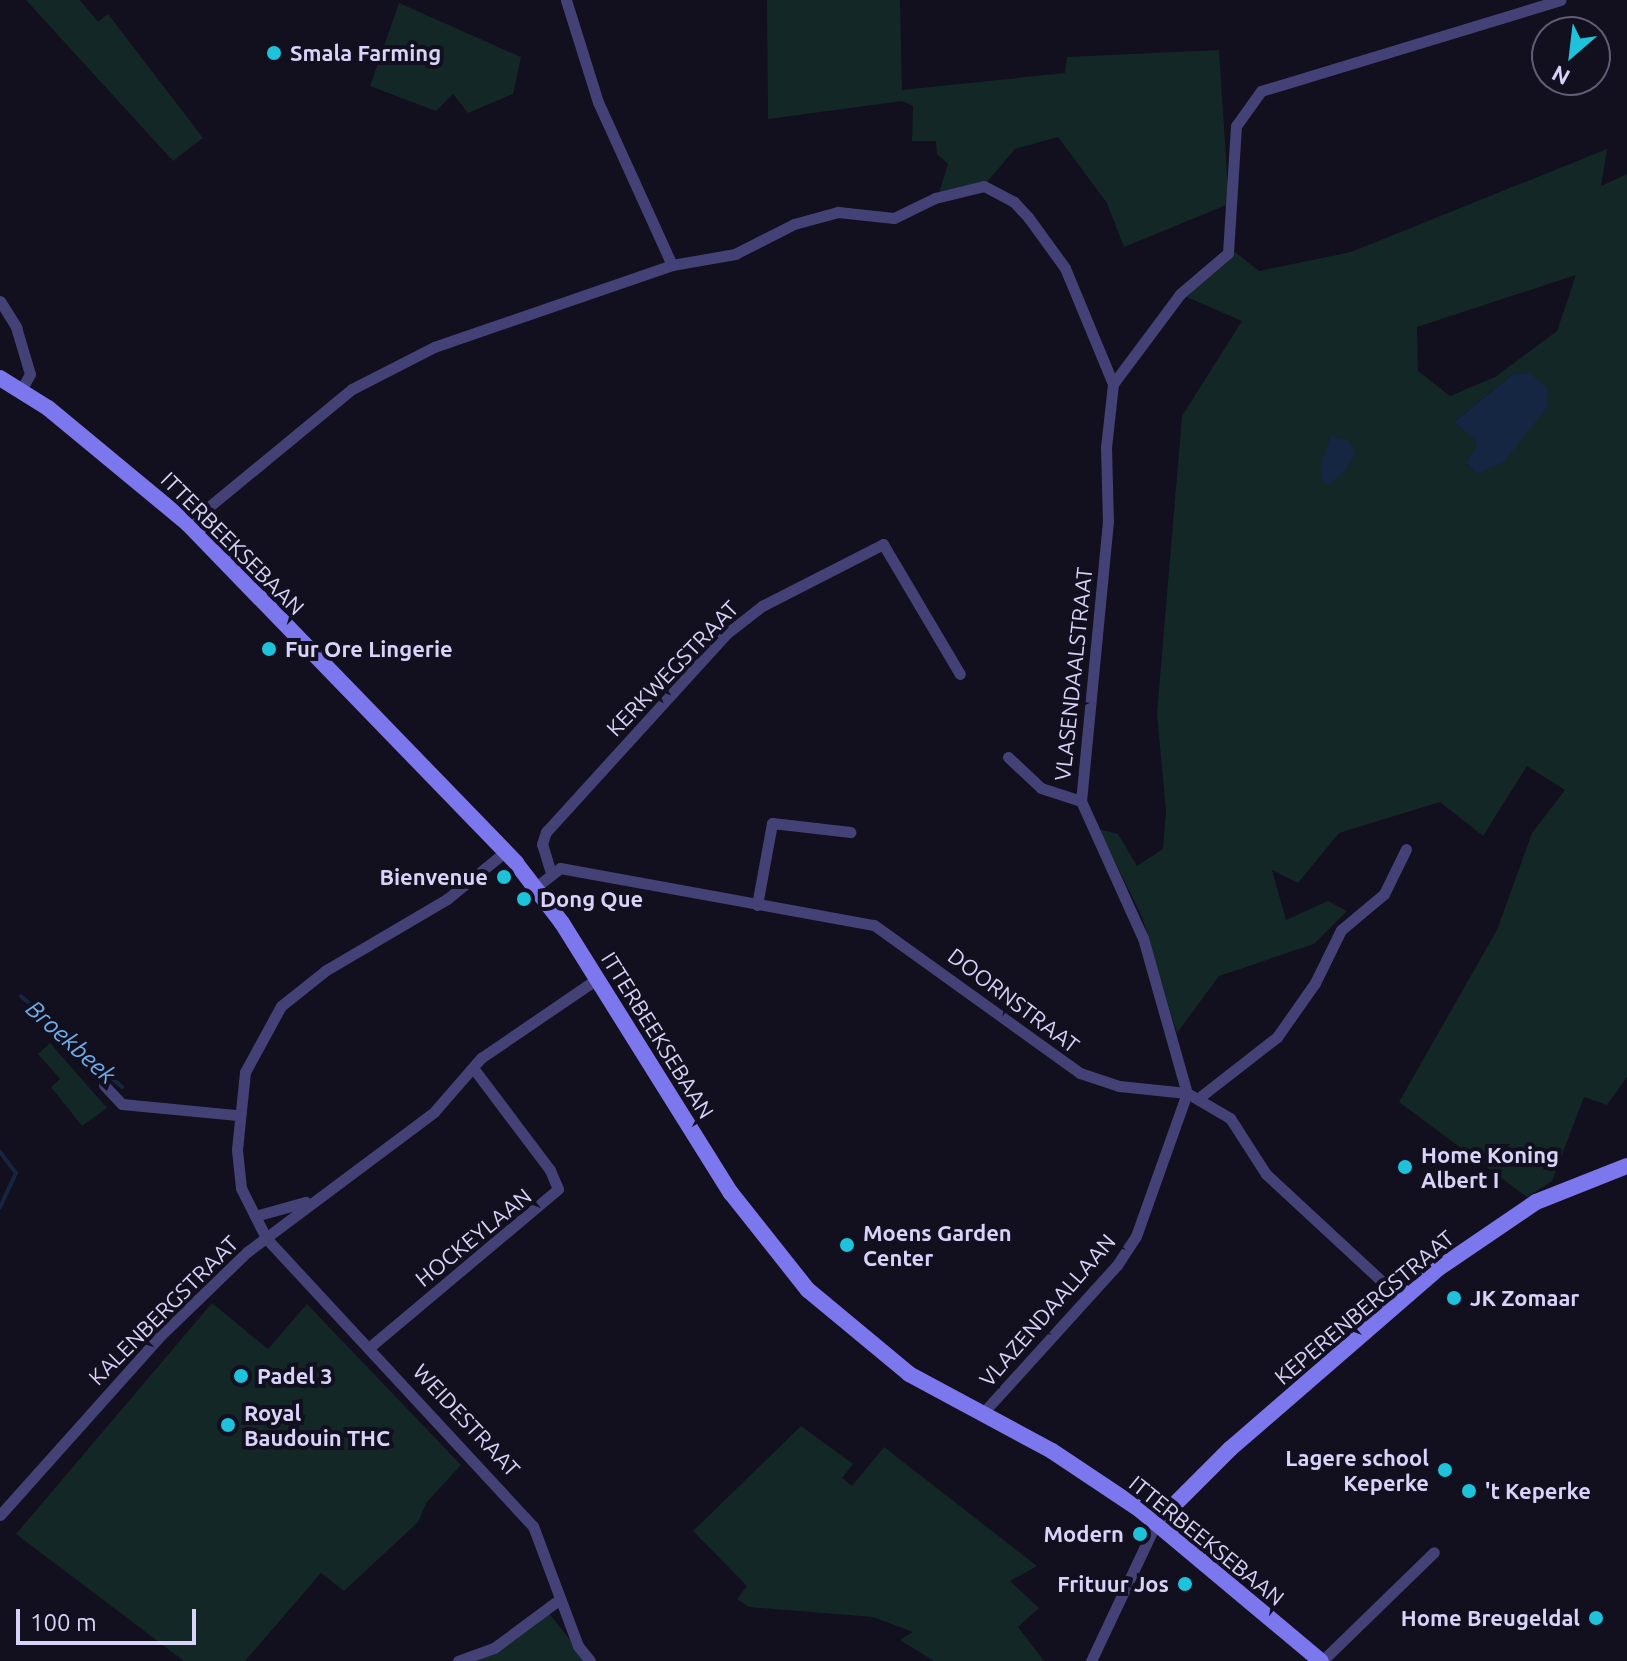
<!DOCTYPE html>
<html>
<head>
<meta charset="utf-8">
<style>
	body { margin:0 }
	#map { position:relative; width:1627px; height:1661px; overflow:hidden; background:#120f1e; font-family:Ubuntu,sans-serif }
	div>[style] { position:absolute }
	.green>* { inset:0; background:#132727 }
	.water>* { inset:0; background:#152642 }
	.stream>* { height:4px; margin:-2px; padding:0 2px; transform-origin:2px; border-radius:2px; background:#152642 }
	.street>* { height:11px; margin:-5.5px; padding:0 5.5px; transform-origin:5.5px; border-radius:5.5px; background:#444177 }
	.secondary>* { height:16px; margin:-8px; padding:0 8px; transform-origin:8px; border-radius:8px; background:#7c77ec }
	.dots>* { width:22px; height:22px; translate:-50% -50%; box-sizing:border-box; border:4px solid #120f1e; border-radius:50% }
	span { translate:-50% -50%; white-space:nowrap; text-align:center; line-height:1.15; -webkit-text-stroke:8px #120f1e; paint-order:stroke }
	.poi-label { font-size:22px; color:#d8d3f9; font-weight:700 }
	.left { translate:0 -50%; text-align:left }
	.right { translate:-100% -50%; text-align:right }
	.street-label { font-size:22px; color:#d8d3f9 }
	.water-label { font-size:24px; color:#6faeeb; font-style:italic }
	.north { position:absolute; left:1531px; top:16px; width:80px; height:80px; box-sizing:border-box; background:#120f1e; border:2px solid #615d76; border-radius:50%; rotate:208deg; font-size:22px; font-weight:700; line-height:32px; text-align:center; color:#d8d3f9 }
	.north::after { content:''; display:block; margin:auto; width:28px; height:36px; background:#1ec2da; clip-path:polygon(50% 0,100% 100%,50% 72%,0 100%) }
	.scale { position:absolute; left:16px; top:1609px; width:180px; height:36px; box-sizing:border-box; border:4px solid #d8d3f9; border-top:0; padding-left:10px; font-size:24px; line-height:28px; white-space:nowrap; color:#d8d3f9; -webkit-text-stroke:6px #120f1e; paint-order:stroke }
</style>
</head>
<body>
<div id="map">
	<div class="green">
		<i style="clip-path:polygon(26px 0,80px 0,98px 22px,108px 14px,203px 138px,173px 161px)"></i>
		<i style="clip-path:polygon(767px 0,900px 0,902px 90px,1065px 73px,1067px 57px,1219px 50px,1229px 204px,1124px 247px,1107px 203px,1058px 137px,1015px 149px,987px 182px,939px 193px,948px 164px,937px 154px,936px 141px,912px 141px,913px 106px,902px 101px,768px 119px)"></i>
		<i style="clip-path:polygon(399px 3px,521px 57px,513px 94px,468px 113px,453px 94px,436px 111px,370px 86px)"></i>
		<i style="clip-path:polygon(evenodd,1607px 149px,1601px 186px,1627px 174px,1627px 1077px,1607px 1105px,1584px 1097px,1552px 1181px,1527px 1197px,1399px 1102px,1497px 930px,1532px 833px,1565px 790px,1527px 766px,1483px 836px,1440px 802px,1339px 833px,1298px 883px,1272px 870px,1286px 920px,1328px 901px,1347px 911px,1314px 944px,1219px 976px,1177px 1033px,1142px 917px,1099px 829px,1118px 834px,1137px 866px,1163px 849px,1166px 811px,1157px 714px,1182px 416px,1242px 321px,1180px 294px,1228px 253px,1235px 252px,1259px 271px,1351px 252px,1607px 149px,1576px 275px,1557px 331px,1495px 377px,1450px 396px,1418px 371px,1417px 327px,1576px 275px,1607px 149px,1513px 374px,1477px 474px,1466px 463px,1479px 442px,1454px 422px,1513px 374px)"></i>
		<i style="clip-path:polygon(50px 1043px,107px 1108px,82px 1126px,51px 1087px,60px 1079px,38px 1054px)"></i>
		<i style="clip-path:polygon(212px 1303px,268px 1349px,307px 1304px,461px 1465px,427px 1502px,418px 1522px,344px 1591px,321px 1573px,245px 1661px,184px 1661px,16px 1534px)"></i>
		<i style="clip-path:polygon(801px 1426px,853px 1464px,842px 1478px,852px 1486px,884px 1447px,1037px 1566px,1010px 1581px,1039px 1608px,1018px 1627px,1044px 1661px,934px 1661px,900px 1640px,913px 1632px,873px 1617px,749px 1607px,737px 1599px,747px 1586px,693px 1531px)"></i>
		<i style="clip-path:polygon(548px 1612px,587px 1661px,478px 1661px)"></i>
	</div>
	<div class="water">
		<i style="clip-path:polygon(1513px 374px,1530px 374px,1547px 387px,1548px 406px,1505px 461px,1477px 474px,1466px 463px,1478px 442px,1454px 422px)"></i>
		<i style="clip-path:polygon(1331px 436px,1348px 440px,1356px 452px,1345px 471px,1328px 485px,1322px 481px,1321px 464px)"></i>
	</div>
	<div class="stream">
		<i style="left:21px;top:996px;width:136px;rotate:42deg"></i>
		<i style="left:0;top:1152px;width:26px;rotate:53deg"></i>
		<i style="left:16px;top:1173px;width:38px;rotate:115deg"></i>
	</div>
	<div class="street">
		<i style="left:566px;top:0;width:107px;rotate:72.6deg"></i>
		<i style="left:598px;top:102px;width:179px;rotate:65.6deg"></i>
		<i style="left:0;top:301px;width:31px;rotate:58deg"></i>
		<i style="left:16px;top:327px;width:49px;rotate:73.4deg"></i>
		<i style="left:30px;top:374px;width:18px;rotate:119deg"></i>
		<i style="left:1113px;top:384px;width:112px;rotate:-53.3deg"></i>
		<i style="left:1180px;top:294px;width:63px;rotate:-40.5deg"></i>
		<i style="left:1228px;top:253px;width:127px;rotate:-86.4deg"></i>
		<i style="left:1236px;top:126px;width:43px;rotate:-54.5deg"></i>
		<i style="left:1261px;top:91px;width:313px;rotate:-16.9deg"></i>
		<i style="left:188px;top:524px;width:212px;rotate:-39.5deg"></i>
		<i style="left:352px;top:389px;width:92px;rotate:-27.1deg"></i>
		<i style="left:434px;top:347px;width:252px;rotate:-19deg"></i>
		<i style="left:672px;top:265px;width:64px;rotate:-9.9deg"></i>
		<i style="left:735px;top:254px;width:66px;rotate:-27deg"></i>
		<i style="left:794px;top:224px;width:46px;rotate:-15.3deg"></i>
		<i style="left:838px;top:212px;width:56px;rotate:6.1deg"></i>
		<i style="left:894px;top:218px;width:46px;rotate:-26deg"></i>
		<i style="left:935px;top:198px;width:50px;rotate:-13.8deg"></i>
		<i style="left:984px;top:186px;width:34px;rotate:28deg"></i>
		<i style="left:1014px;top:202px;width:21px;rotate:47deg"></i>
		<i style="left:1028px;top:217px;width:63px;rotate:54deg"></i>
		<i style="left:1065px;top:268px;width:126px;rotate:67.5deg"></i>
		<i style="left:1113px;top:384px;width:63px;rotate:96.3deg"></i>
		<i style="left:1106px;top:447px;width:74px;rotate:88.5deg"></i>
		<i style="left:1108px;top:521px;width:281px;rotate:95.5deg"></i>
		<i style="left:1081px;top:801px;width:150px;rotate:65.7deg"></i>
		<i style="left:1143px;top:938px;width:161px;rotate:74.2deg"></i>
		<i style="left:1187px;top:1093px;width:152px;rotate:109.6deg"></i>
		<i style="left:1136px;top:1236px;width:35px;rotate:123deg"></i>
		<i style="left:1117px;top:1265px;width:202px;rotate:132.2deg"></i>
		<i style="left:1008px;top:757px;width:45px;rotate:43.2deg"></i>
		<i style="left:1041px;top:788px;width:42px;rotate:18deg"></i>
		<i style="left:505px;top:852px;width:75px;rotate:141deg"></i>
		<i style="left:447px;top:899px;width:142px;rotate:149.5deg"></i>
		<i style="left:325px;top:971px;width:56px;rotate:141.5deg"></i>
		<i style="left:281px;top:1006px;width:75px;rotate:118.6deg"></i>
		<i style="left:245px;top:1072px;width:78px;rotate:95.9deg"></i>
		<i style="left:237px;top:1150px;width:38px;rotate:84deg"></i>
		<i style="left:241px;top:1188px;width:56px;rotate:63.4deg"></i>
		<i style="left:266px;top:1238px;width:393px;rotate:47.2deg"></i>
		<i style="left:533px;top:1526px;width:128px;rotate:69.4deg"></i>
		<i style="left:578px;top:1646px;width:19px;rotate:51deg"></i>
		<i style="left:551px;top:873px;width:30px;rotate:-107deg"></i>
		<i style="left:542px;top:844px;width:13px;rotate:-72deg"></i>
		<i style="left:546px;top:832px;width:268px;rotate:-47.7deg"></i>
		<i style="left:726px;top:634px;width:46px;rotate:-37.9deg"></i>
		<i style="left:762px;top:606px;width:136px;rotate:-27.1deg"></i>
		<i style="left:883px;top:544px;width:151px;rotate:59.4deg"></i>
		<i style="left:536px;top:887px;width:31px;rotate:-38deg"></i>
		<i style="left:560px;top:868px;width:319px;rotate:10.3deg"></i>
		<i style="left:874px;top:925px;width:254px;rotate:35.7deg"></i>
		<i style="left:1080px;top:1073px;width:41px;rotate:18.4deg"></i>
		<i style="left:1119px;top:1086px;width:68px;rotate:5.9deg"></i>
		<i style="left:1187px;top:1093px;width:50px;rotate:30.2deg"></i>
		<i style="left:1230px;top:1118px;width:67px;rotate:57.3deg"></i>
		<i style="left:1266px;top:1174px;width:184px;rotate:42.8deg"></i>
		<i style="left:757px;top:905px;width:83px;rotate:-79.6deg"></i>
		<i style="left:772px;top:823px;width:79px;rotate:6.6deg"></i>
		<i style="left:104px;top:1085px;width:26px;rotate:47deg"></i>
		<i style="left:122px;top:1104px;width:116px;rotate:5.5deg"></i>
		<i style="left:1200px;top:1097px;width:98px;rotate:-37.9deg"></i>
		<i style="left:1277px;top:1037px;width:66px;rotate:-54.9deg"></i>
		<i style="left:1315px;top:983px;width:59px;rotate:-63.9deg"></i>
		<i style="left:1341px;top:930px;width:56px;rotate:-39.9deg"></i>
		<i style="left:1384px;top:894px;width:50px;rotate:-63.9deg"></i>
		<i style="left:255px;top:1216px;width:53px;rotate:-15.4deg"></i>
		<i style="left:371px;top:1346px;width:244px;rotate:-40deg"></i>
		<i style="left:558px;top:1189px;width:21px;rotate:-113deg"></i>
		<i style="left:550px;top:1170px;width:128px;rotate:-127deg"></i>
		<i style="left:0;top:1515px;width:241px;rotate:-48.2deg"></i>
		<i style="left:161px;top:1335px;width:120px;rotate:-44deg"></i>
		<i style="left:247px;top:1252px;width:234px;rotate:-36.8deg"></i>
		<i style="left:434px;top:1112px;width:72px;rotate:-49deg"></i>
		<i style="left:481px;top:1058px;width:140px;rotate:-34.3deg"></i>
		<i style="left:458px;top:1661px;width:38px;rotate:-20deg"></i>
		<i style="left:494px;top:1648px;width:82px;rotate:-36.6deg"></i>
		<i style="left:1091px;top:1661px;width:153px;rotate:-64.8deg"></i>
		<i style="left:1322px;top:1661px;width:156px;rotate:-44.2deg"></i>
	</div>
	<div class="secondary">
		<i style="left:0;top:378px;width:57px;rotate:32deg"></i>
		<i style="left:48px;top:408px;width:182px;rotate:39.6deg"></i>
		<i style="left:188px;top:524px;width:472px;rotate:45.9deg"></i>
		<i style="left:516px;top:863px;width:76px;rotate:52.5deg"></i>
		<i style="left:562px;top:923px;width:319px;rotate:58deg"></i>
		<i style="left:731px;top:1193px;width:124px;rotate:51.6deg"></i>
		<i style="left:808px;top:1290px;width:131px;rotate:39.7deg"></i>
		<i style="left:909px;top:1374px;width:162px;rotate:28.3deg"></i>
		<i style="left:1052px;top:1451px;width:105px;rotate:33.7deg"></i>
		<i style="left:1139px;top:1509px;width:237px;rotate:39.9deg"></i>
		<i style="left:1156px;top:1523px;width:105px;rotate:-45deg"></i>
		<i style="left:1230px;top:1449px;width:276px;rotate:-40.9deg"></i>
		<i style="left:1439px;top:1268px;width:117px;rotate:-34.2deg"></i>
		<i style="left:1536px;top:1202px;width:98px;rotate:-21.6deg"></i>
	</div>
	<div class="dots">
		<i style="left:274px;top:53px;background:#1ec2da"></i>
		<i style="left:269px;top:649px;background:#1ec2da"></i>
		<i style="left:504px;top:877px;background:#1ec2da"></i>
		<i style="left:524px;top:899px;background:#1ec2da"></i>
		<i style="left:1405px;top:1167px;background:#1ec2da"></i>
		<i style="left:847px;top:1245px;background:#1ec2da"></i>
		<i style="left:1454px;top:1298px;background:#1ec2da"></i>
		<i style="left:241px;top:1376px;background:#1ec2da"></i>
		<i style="left:228px;top:1425px;background:#1ec2da"></i>
		<i style="left:1445px;top:1470px;background:#1ec2da"></i>
		<i style="left:1469px;top:1491px;background:#1ec2da"></i>
		<i style="left:1140px;top:1534px;background:#1ec2da"></i>
		<i style="left:1185px;top:1584px;background:#1ec2da"></i>
		<i style="left:1596px;top:1618px;background:#1ec2da"></i>
	</div>
	<div class="poi-label">
		<span class="left" style="left:290px;top:53px">Smala Farming</span>
		<span class="left" style="left:285px;top:649px">Fur Ore Lingerie</span>
		<span class="right" style="left:488px;top:877px">Bienvenue</span>
		<span class="left" style="left:540px;top:899px">Dong Que</span>
		<span class="left" style="left:1421px;top:1167px">Home Koning<br>Albert I</span>
		<span class="left" style="left:863px;top:1245px">Moens Garden<br>Center</span>
		<span class="left" style="left:1470px;top:1298px">JK Zomaar</span>
		<span class="left" style="left:257px;top:1376px">Padel 3</span>
		<span class="left" style="left:244px;top:1425px">Royal<br>Baudouin THC</span>
		<span class="right" style="left:1429px;top:1470px">Lagere school<br>Keperke</span>
		<span class="left" style="left:1485px;top:1491px">'t Keperke</span>
		<span class="right" style="left:1124px;top:1534px">Modern</span>
		<span class="right" style="left:1169px;top:1584px">Frituur Jos</span>
		<span class="right" style="left:1580px;top:1618px">Home Breugeldal</span>
	</div>
	<div class="street-label">
		<span style="left:233px;top:543px;rotate:45deg">ITTERBEEKSEBAAN</span>
		<span style="left:672px;top:668px;rotate:-46deg">KERKWEGSTRAAT</span>
		<span style="left:1073px;top:674px;rotate:-84deg">VLASENDAALSTRAAT</span>
		<span style="left:1014px;top:1000px;rotate:37deg">DOORNSTRAAT</span>
		<span style="left:658px;top:1035px;rotate:58deg">ITTERBEEKSEBAAN</span>
		<span style="left:473px;top:1237px;rotate:-39deg">HOCKEYLAAN</span>
		<span style="left:1364px;top:1307px;rotate:-40deg">KEPERENBERGSTRAAT</span>
		<span style="left:163px;top:1310px;rotate:-45deg">KALENBERGSTRAAT</span>
		<span style="left:1047px;top:1310px;rotate:-49deg">VLAZENDAALLAAN</span>
		<span style="left:467px;top:1420px;rotate:47deg">WEIDESTRAAT</span>
		<span style="left:1207px;top:1540px;rotate:39deg">ITTERBEEKSEBAAN</span>
	</div>
	<div class="water-label">
		<span style="left:71px;top:1042px;rotate:42deg">Broekbeek</span>
	</div>
	<div class="north">N</div>
	<div class="scale">100 m</div>
</div>
</body>
</html>
